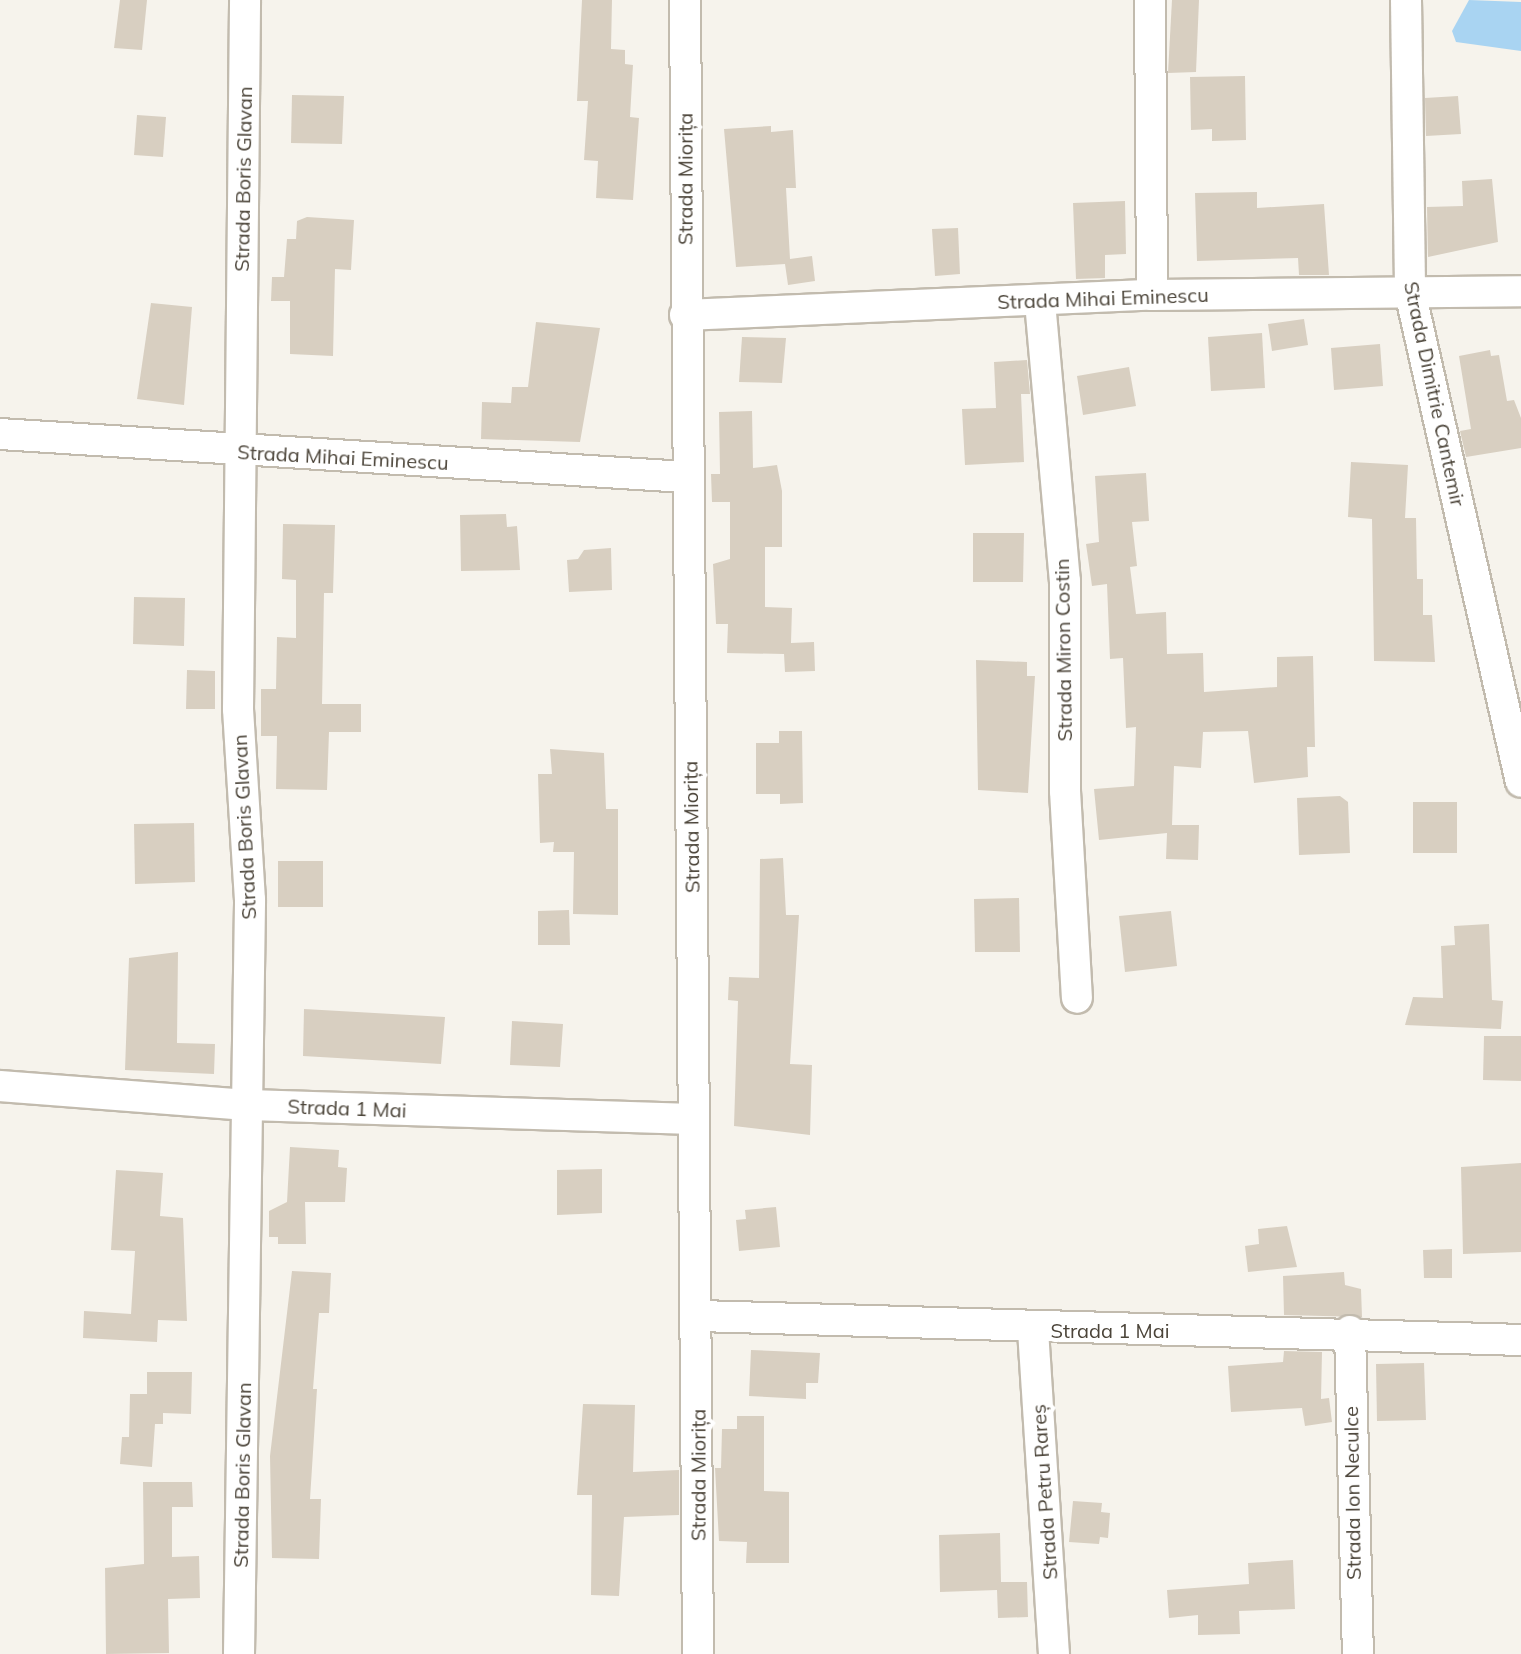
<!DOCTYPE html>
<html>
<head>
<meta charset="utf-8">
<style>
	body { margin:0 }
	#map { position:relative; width:1521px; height:1654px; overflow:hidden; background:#f6f3ec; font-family:Mulish,sans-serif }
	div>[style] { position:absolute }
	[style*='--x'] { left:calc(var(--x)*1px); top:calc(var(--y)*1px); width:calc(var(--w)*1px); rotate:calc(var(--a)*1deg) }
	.water>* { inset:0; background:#a9d4f2 }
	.building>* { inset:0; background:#d8cfc1 }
	.roads { filter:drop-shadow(2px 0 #c2bbae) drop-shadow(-2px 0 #c2bbae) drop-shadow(0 2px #c2bbae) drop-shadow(0 -2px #c2bbae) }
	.street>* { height:30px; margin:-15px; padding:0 15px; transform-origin:15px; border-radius:15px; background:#fff }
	span { translate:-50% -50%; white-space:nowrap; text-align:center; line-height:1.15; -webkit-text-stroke:8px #fff; paint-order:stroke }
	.street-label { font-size:20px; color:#4b4439 }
</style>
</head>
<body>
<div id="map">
	<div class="water">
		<div style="clip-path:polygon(1469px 0,1521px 2px,1521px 51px,1456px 42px,1452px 31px)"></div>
	</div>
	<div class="building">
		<div style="clip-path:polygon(120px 0,147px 0,142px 50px,114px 48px)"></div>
		<div style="clip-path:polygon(582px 0,612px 0,611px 49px,625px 50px,625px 64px,633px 65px,630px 117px,639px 118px,633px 200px,596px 198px,598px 161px,584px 160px,588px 101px,577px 101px)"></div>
		<div style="clip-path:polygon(1172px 0,1199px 0,1196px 72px,1168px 73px)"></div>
		<div style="clip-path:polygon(1245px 76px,1246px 140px,1212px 141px,1212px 129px,1191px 130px,1190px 77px)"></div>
		<div style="clip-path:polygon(292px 95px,344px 96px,342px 144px,291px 143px)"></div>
		<div style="clip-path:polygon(1458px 96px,1461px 134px,1426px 136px,1425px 98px)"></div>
		<div style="clip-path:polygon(137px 115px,166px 117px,163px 157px,134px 155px)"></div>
		<div style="clip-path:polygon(771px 126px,771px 132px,793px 130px,796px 188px,786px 188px,790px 259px,812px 256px,815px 281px,788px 285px,785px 264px,736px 267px,724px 129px)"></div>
		<div style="clip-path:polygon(1492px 179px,1498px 242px,1428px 257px,1427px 207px,1463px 206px,1462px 181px)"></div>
		<div style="clip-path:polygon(1257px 192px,1257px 208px,1324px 204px,1329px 275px,1299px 275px,1298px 258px,1197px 261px,1195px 193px)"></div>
		<div style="clip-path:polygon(1125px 201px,1126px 254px,1105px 255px,1105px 278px,1076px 279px,1073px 203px)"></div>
		<div style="clip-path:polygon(307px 217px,354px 220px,351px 270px,335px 269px,333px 356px,290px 354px,290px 301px,271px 301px,272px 277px,284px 277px,287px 239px,296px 239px,297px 221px)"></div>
		<div style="clip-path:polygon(958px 228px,960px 274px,935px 276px,932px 229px)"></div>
		<div style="clip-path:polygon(151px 303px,192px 307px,184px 405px,137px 399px)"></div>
		<div style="clip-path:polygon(1304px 319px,1308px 345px,1272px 351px,1268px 324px)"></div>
		<div style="clip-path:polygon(536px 322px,600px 328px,580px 442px,481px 439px,482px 402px,511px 403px,512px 387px,528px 387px)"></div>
		<div style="clip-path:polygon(1262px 333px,1265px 388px,1211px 391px,1208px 337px)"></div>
		<div style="clip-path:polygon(742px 337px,786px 338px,782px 383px,739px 382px)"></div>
		<div style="clip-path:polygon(1380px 344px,1383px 386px,1334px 390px,1331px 348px)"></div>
		<div style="clip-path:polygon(1490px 350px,1491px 356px,1499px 355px,1507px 401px,1514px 400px,1521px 418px,1521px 448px,1466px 457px,1460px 431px,1471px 429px,1459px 356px)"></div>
		<div style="clip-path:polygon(1027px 360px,1030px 394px,1021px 394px,1024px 462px,965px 465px,962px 409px,996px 408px,994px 362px)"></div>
		<div style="clip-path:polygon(1129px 367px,1136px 406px,1083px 415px,1077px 376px)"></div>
		<div style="clip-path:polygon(752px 411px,753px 468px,777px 465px,782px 491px,782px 547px,765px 547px,765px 607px,792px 608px,791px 643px,814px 642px,815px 671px,785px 672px,784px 654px,727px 653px,728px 624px,716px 624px,713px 564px,730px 559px,730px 502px,712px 502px,711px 474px,720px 474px,719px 412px)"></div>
		<div style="clip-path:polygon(1351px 462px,1408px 465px,1405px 518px,1416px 518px,1417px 579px,1423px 579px,1423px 615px,1432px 615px,1435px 662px,1374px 661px,1372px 519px,1348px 517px)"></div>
		<div style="clip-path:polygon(1146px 473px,1149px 521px,1132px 522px,1137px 566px,1130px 567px,1136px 614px,1166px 612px,1167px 654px,1203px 653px,1204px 692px,1277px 687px,1277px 657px,1313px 656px,1315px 747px,1307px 747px,1308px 777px,1254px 783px,1248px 731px,1203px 732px,1201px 768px,1174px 766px,1172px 825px,1199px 825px,1198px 860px,1166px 859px,1167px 833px,1099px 840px,1094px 789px,1134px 786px,1136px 727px,1126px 728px,1123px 658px,1110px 659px,1107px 584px,1092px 586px,1086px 544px,1099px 542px,1095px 476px)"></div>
		<div style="clip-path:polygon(506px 514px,507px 527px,517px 526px,520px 570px,461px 571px,460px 515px)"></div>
		<div style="clip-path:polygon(283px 524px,335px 525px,333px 593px,324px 593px,322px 704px,361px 704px,361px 732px,329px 732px,327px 790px,276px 789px,277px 736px,261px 736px,261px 689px,276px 689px,277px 637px,296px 638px,296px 580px,282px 579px)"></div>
		<div style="clip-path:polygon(973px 533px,1024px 533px,1023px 582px,973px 582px)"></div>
		<div style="clip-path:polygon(611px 548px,612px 590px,569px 592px,567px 560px,578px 559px,584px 550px)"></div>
		<div style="clip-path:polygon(134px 597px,185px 598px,184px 646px,133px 644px)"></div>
		<div style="clip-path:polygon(976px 660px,1027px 662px,1027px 676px,1035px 676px,1028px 793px,978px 790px)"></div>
		<div style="clip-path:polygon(187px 670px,215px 671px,215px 709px,186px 709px)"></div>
		<div style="clip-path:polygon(779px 731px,802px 731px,803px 803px,780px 804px,780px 794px,756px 794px,756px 743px,779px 743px)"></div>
		<div style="clip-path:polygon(550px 749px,604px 753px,606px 809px,618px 809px,618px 915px,573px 914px,574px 852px,553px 852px,554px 842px,540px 843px,538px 774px,552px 774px)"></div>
		<div style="clip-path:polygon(1340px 796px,1348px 802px,1350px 853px,1299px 855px,1297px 798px)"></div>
		<div style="clip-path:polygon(1413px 802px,1457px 802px,1457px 853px,1413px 853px)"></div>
		<div style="clip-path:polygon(194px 823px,195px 882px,135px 884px,134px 824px)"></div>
		<div style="clip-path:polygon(783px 858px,786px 915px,799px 915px,790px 1064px,812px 1065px,810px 1135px,734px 1126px,738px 1001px,728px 1000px,729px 977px,759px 978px,760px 859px)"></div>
		<div style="clip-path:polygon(278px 861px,323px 861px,323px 907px,278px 907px)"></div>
		<div style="clip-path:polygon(1019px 898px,1020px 952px,975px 952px,974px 899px)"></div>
		<div style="clip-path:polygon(569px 910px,570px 945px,538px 945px,538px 911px)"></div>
		<div style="clip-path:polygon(1171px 911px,1177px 966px,1125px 972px,1119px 916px)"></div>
		<div style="clip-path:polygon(1489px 924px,1492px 1000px,1503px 1001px,1501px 1029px,1405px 1025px,1413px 997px,1443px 998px,1441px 946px,1455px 945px,1454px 926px)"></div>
		<div style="clip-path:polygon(178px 952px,177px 1043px,215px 1044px,214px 1074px,125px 1070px,129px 958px)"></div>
		<div style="clip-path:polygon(304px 1009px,445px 1017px,441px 1064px,303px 1056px)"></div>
		<div style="clip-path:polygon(512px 1021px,563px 1024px,560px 1067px,510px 1065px)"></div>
		<div style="clip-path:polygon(1484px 1036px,1521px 1036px,1521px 1081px,1483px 1080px)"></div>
		<div style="clip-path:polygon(290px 1147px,339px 1150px,338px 1167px,347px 1168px,345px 1202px,305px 1202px,306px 1244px,278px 1244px,278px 1237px,269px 1237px,269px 1211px,287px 1202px)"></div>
		<div style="clip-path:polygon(1521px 1163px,1521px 1252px,1463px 1254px,1461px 1167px)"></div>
		<div style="clip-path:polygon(602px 1169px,602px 1213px,557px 1215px,557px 1170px)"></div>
		<div style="clip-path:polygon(116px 1170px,163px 1173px,160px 1216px,183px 1218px,187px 1321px,158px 1320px,157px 1342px,83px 1338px,84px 1311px,131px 1314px,135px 1251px,111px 1250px)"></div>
		<div style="clip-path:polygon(776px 1207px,780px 1247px,739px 1251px,736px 1220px,746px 1219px,745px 1210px)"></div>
		<div style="clip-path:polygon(1287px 1226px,1297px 1267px,1248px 1272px,1245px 1246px,1259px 1244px,1258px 1229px)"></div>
		<div style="clip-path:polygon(1452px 1249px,1452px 1278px,1424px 1278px,1423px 1250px)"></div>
		<div style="clip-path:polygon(292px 1271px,331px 1273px,329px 1313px,319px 1313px,313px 1389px,317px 1389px,310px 1499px,321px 1499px,319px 1559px,272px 1558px,270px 1456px)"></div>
		<div style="clip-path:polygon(1344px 1272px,1345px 1285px,1361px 1289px,1362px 1317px,1284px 1315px,1283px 1276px)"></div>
		<div style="clip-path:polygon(751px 1350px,820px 1353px,818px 1383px,806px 1383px,806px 1399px,749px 1396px)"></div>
		<div style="clip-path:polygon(1284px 1351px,1322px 1352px,1321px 1399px,1329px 1398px,1332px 1422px,1305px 1426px,1302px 1408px,1231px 1412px,1228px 1366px,1283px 1362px)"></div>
		<div style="clip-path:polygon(1424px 1363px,1426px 1420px,1377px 1421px,1376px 1364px)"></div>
		<div style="clip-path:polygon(147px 1372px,192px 1372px,191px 1414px,163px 1413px,163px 1424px,155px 1424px,152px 1467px,120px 1464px,122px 1437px,129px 1437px,130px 1394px,147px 1394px)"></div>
		<div style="clip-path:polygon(583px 1404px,635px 1405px,633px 1472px,679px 1470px,679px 1515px,624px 1517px,619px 1596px,591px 1595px,592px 1495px,577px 1495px)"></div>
		<div style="clip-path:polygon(737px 1416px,764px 1416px,764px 1491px,789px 1492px,789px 1563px,746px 1563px,747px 1542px,719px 1541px,715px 1468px,721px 1468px,722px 1429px,737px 1429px)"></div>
		<div style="clip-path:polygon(143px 1482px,192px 1482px,193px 1507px,172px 1507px,172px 1557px,199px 1556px,200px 1598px,168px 1599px,169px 1653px,106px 1654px,105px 1568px,144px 1564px)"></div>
		<div style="clip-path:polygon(1073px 1501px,1102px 1503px,1101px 1512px,1110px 1513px,1108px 1538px,1100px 1537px,1099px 1544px,1069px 1542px)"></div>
		<div style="clip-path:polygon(1000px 1533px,1001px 1582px,1027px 1582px,1028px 1617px,998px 1618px,997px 1590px,940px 1592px,939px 1535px)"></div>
		<div style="clip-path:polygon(1293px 1560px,1295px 1609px,1239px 1611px,1240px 1634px,1198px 1635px,1198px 1615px,1169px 1618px,1167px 1590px,1249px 1584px,1248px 1563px)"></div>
	</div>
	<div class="roads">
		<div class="street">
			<div style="--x:685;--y:0;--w:1654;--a:89.55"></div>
			<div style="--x:1150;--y:0;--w:295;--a:89.6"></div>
			<div style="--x:1406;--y:0;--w:292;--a:89.2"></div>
			<div style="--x:1410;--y:292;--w:502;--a:77.24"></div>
			<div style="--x:1040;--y:302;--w:280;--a:84.9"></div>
			<div style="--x:1065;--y:581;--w:210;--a:90"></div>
			<div style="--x:1065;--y:791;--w:207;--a:86.7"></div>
			<div style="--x:685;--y:315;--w:467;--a:-2.5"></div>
			<div style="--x:1152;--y:295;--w:369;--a:-0.6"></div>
			<div style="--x:0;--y:434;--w:687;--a:3.59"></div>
			<div style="--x:0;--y:1086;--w:249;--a:4.4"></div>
			<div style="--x:248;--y:1105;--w:446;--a:1.8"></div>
			<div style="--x:699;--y:1316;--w:822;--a:1.67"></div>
			<div style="--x:1033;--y:1330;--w:325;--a:86.3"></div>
			<div style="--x:1350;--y:1331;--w:323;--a:88.6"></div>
			<div style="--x:239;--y:1654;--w:754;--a:-89.16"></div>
			<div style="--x:250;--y:900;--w:191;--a:-93.6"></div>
			<div style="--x:238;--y:709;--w:709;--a:-89.43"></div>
		</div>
	</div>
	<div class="street-label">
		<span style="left:243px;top:179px;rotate:-89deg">Strada Boris Glavan</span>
		<span style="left:685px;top:179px;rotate:-90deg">Strada Miorița</span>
		<span style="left:1103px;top:298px;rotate:-2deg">Strada Mihai Eminescu</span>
		<span style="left:1435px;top:394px;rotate:78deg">Strada Dimitrie Cantemir</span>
		<span style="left:343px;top:457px;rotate:3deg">Strada Mihai Eminescu</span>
		<span style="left:1063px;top:650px;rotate:-91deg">Strada Miron Costin</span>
		<span style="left:244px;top:827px;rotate:-93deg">Strada Boris Glavan</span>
		<span style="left:691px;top:827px;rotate:-91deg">Strada Miorița</span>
		<span style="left:347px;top:1108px;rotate:2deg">Strada 1 Mai</span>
		<span style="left:1110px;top:1330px">Strada 1 Mai</span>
		<span style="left:242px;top:1475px;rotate:-89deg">Strada Boris Glavan</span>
		<span style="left:698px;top:1475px;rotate:-90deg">Strada Miorița</span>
		<span style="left:1044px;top:1492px;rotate:-94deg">Strada Petru Rareș</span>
		<span style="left:1352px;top:1493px;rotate:-91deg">Strada Ion Neculce</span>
	</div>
</div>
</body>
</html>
